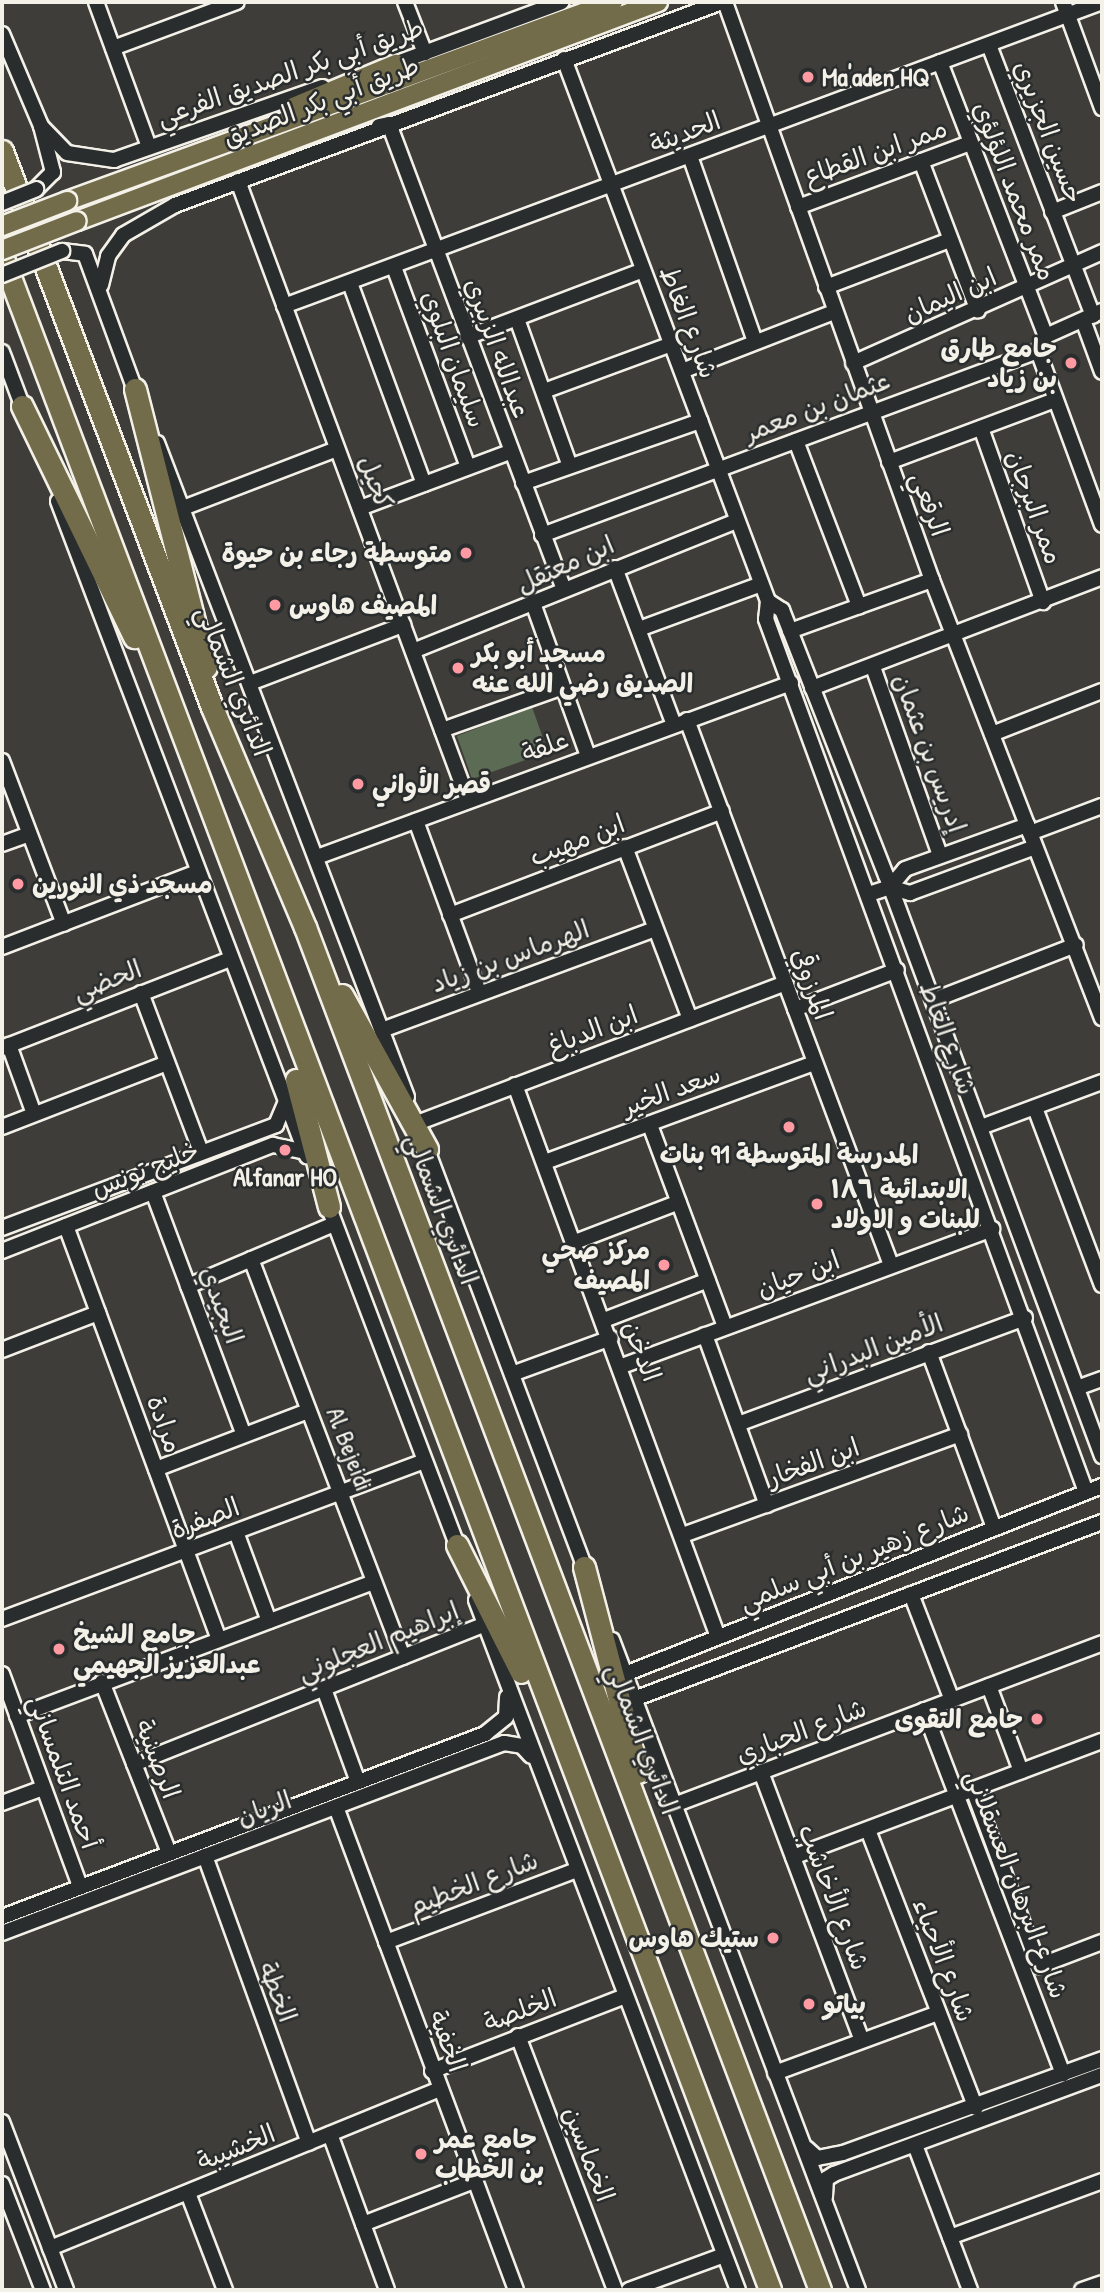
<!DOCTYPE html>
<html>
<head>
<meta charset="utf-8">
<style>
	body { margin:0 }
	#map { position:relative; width:1104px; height:2292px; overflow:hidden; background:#3e3d39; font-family:"Patrick Hand","Playpen Sans Arabic",sans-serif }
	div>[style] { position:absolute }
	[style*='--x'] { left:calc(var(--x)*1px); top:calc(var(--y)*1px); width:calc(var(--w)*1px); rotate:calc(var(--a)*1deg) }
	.green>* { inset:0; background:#5b6b54 }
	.roads { filter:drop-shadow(2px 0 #f4f1e8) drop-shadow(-2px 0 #f4f1e8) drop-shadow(0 2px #f4f1e8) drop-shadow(0 -2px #f4f1e8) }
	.minor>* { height:14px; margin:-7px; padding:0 7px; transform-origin:7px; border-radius:7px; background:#2a2d2e }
	.major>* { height:18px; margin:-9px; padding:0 9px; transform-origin:9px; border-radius:9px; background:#726c4b }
	.highway>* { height:21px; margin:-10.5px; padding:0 10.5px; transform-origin:10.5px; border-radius:10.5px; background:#726c4b }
	.bridges { filter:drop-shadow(2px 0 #f4f1e8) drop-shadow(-2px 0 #f4f1e8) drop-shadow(0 2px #f4f1e8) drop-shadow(0 -2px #f4f1e8) }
	.minor-bridge>* { height:14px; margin:-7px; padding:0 7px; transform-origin:7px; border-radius:7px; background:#2a2d2e }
	.major-bridge>* { height:18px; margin:-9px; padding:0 9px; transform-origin:9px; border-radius:9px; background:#726c4b }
	.dots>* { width:19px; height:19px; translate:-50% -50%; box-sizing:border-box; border:4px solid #2a2d2e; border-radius:50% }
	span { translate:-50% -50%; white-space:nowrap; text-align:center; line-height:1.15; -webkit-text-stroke:5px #2a2d2e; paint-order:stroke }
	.street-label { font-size:26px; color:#f4f1e8 }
	.poi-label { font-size:26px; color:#f4f1e8; font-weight:700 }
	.left { translate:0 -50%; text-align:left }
	.right { translate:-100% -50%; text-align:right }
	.frame { position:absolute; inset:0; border:4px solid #f4f1e8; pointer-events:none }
</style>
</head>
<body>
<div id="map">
	<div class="green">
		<div style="clip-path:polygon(532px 707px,548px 752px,472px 779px,457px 736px)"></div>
	</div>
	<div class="roads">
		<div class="minor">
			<div style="--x:96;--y:2;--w:154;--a:69.9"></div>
			<div style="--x:405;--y:2;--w:55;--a:68.6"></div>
			<div style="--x:725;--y:2;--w:614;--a:70.3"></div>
			<div style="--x:932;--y:580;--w:470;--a:68.8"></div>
			<div style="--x:1063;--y:2;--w:113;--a:69.8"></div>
			<div style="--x:2;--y:34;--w:100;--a:67"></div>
			<div style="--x:41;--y:126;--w:48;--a:75.4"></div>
			<div style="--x:53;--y:172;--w:24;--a:135"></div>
			<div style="--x:989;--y:45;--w:290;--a:69"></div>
			<div style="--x:113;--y:48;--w:132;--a:-20.4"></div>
			<div style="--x:564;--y:59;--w:579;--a:69.37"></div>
			<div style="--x:768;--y:601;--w:18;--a:96"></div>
			<div style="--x:766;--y:619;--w:930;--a:69.87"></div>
			<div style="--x:940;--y:62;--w:294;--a:68.9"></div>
			<div style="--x:389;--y:66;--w:184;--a:-20.3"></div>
			<div style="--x:41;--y:126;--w:37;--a:46"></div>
			<div style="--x:67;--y:153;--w:48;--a:8.5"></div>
			<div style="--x:114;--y:160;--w:221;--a:-19.3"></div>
			<div style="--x:379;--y:126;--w:10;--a:-11"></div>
			<div style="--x:389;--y:124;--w:496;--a:69.4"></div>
			<div style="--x:690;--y:156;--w:197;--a:70.7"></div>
			<div style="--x:921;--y:161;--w:160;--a:69.2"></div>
			<div style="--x:238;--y:181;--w:660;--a:69.62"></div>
			<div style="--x:798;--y:207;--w:184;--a:-20.4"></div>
			<div style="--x:1052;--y:212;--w:54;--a:-21.8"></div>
			<div style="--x:62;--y:251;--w:23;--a:7"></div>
			<div style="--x:85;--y:254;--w:150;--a:69.8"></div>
			<div style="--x:394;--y:267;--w:213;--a:69.7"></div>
			<div style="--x:350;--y:283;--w:214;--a:69.8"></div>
			<div style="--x:101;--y:285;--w:30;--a:-76"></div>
			<div style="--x:108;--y:256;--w:26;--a:-54"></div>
			<div style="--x:123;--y:235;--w:60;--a:-30"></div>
			<div style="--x:175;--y:205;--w:583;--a:-20.36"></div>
			<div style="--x:826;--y:287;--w:133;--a:-20.8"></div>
			<div style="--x:284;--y:306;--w:873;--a:-20.39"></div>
			<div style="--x:517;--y:319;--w:156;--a:70.2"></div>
			<div style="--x:1083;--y:320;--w:55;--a:69.9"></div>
			<div style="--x:467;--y:337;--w:188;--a:-20.8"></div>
			<div style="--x:1038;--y:351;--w:185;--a:69.8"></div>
			<div style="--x:2;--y:352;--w:65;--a:69.3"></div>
			<div style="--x:853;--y:363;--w:273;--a:-24"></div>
			<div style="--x:682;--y:371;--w:163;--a:-21.2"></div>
			<div style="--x:544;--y:391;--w:136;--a:-20.2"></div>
			<div style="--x:981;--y:428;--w:185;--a:70.4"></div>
			<div style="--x:796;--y:441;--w:177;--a:69.1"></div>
			<div style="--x:157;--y:443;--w:700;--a:69.08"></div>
			<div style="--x:889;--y:462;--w:177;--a:-20.5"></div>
			<div style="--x:523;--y:483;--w:188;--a:-19.3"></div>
			<div style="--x:58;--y:501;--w:701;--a:69.19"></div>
			<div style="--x:183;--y:508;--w:165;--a:-21"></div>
			<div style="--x:360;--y:508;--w:160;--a:-20.5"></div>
			<div style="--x:542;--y:535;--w:529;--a:-20.35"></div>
			<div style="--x:1038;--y:351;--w:17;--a:-62"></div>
			<div style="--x:1046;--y:336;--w:61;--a:-24.1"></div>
			<div style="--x:615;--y:568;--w:168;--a:69.4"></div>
			<div style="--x:768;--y:601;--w:17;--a:33"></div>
			<div style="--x:782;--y:610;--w:285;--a:68.6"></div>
			<div style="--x:886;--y:875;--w:620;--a:69.61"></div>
			<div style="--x:534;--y:606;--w:159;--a:70.2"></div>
			<div style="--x:639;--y:629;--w:130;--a:-20.2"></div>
			<div style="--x:790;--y:631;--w:151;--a:-19.8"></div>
			<div style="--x:413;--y:651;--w:348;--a:-21.9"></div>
			<div style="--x:873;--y:667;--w:200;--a:70.4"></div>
			<div style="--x:250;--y:683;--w:164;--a:-20.8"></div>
			<div style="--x:812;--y:688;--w:311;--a:-20.9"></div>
			<div style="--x:687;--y:720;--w:582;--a:69.48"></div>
			<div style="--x:442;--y:730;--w:128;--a:-19.6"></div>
			<div style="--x:992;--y:734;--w:118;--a:-21.4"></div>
			<div style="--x:2;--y:761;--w:174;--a:69.2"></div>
			<div style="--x:416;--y:821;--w:182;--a:69.8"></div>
			<div style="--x:1030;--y:833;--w:77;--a:-20.6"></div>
			<div style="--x:2;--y:844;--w:29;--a:-20"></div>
			<div style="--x:625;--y:847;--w:184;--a:69.3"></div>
			<div style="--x:317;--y:857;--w:505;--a:-20.16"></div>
			<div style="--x:890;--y:887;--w:21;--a:17"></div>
			<div style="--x:910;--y:893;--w:133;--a:-20.2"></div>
			<div style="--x:869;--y:894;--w:22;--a:-18"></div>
			<div style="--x:890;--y:887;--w:23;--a:-50"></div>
			<div style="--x:905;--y:869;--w:130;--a:-19.8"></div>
			<div style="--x:450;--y:915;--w:291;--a:-20.9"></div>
			<div style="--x:2;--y:947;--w:209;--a:-21"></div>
			<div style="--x:141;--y:993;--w:170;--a:69.3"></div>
			<div style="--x:934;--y:1000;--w:152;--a:-21.2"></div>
			<div style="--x:795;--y:1009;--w:109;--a:-20.9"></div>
			<div style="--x:382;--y:1030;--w:291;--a:-20.3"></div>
			<div style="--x:9;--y:1045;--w:73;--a:70.1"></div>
			<div style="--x:2;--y:1048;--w:245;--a:-21.3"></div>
			<div style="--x:515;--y:1085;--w:588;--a:69.81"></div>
			<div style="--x:1035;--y:1108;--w:189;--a:69.3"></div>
			<div style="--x:417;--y:1123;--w:394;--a:-20.8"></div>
			<div style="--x:650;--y:1125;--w:215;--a:69.6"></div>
			<div style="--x:2;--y:1127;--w:177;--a:-21.2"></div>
			<div style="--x:981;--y:1127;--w:129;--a:-20.4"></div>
			<div style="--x:424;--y:1142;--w:463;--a:69.3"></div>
			<div style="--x:545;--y:1162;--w:287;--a:-20.2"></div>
			<div style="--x:153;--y:1192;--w:259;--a:69.5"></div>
			<div style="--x:326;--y:1200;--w:375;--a:69.2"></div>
			<div style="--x:66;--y:1226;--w:440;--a:69.7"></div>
			<div style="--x:2;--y:1228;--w:293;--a:-20.6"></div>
			<div style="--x:276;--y:1125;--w:26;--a:-67"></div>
			<div style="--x:575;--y:1242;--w:111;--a:-21"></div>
			<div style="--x:2;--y:1251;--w:291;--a:-21.4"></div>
			<div style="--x:273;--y:1145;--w:33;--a:12"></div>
			<div style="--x:251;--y:1259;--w:426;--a:69.1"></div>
			<div style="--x:188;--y:1286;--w:159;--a:-23"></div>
			<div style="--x:604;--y:1320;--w:111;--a:-21"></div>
			<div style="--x:705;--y:1335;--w:181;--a:70"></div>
			<div style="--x:2;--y:1350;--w:103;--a:-21.1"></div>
			<div style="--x:929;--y:1352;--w:188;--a:69.7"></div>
			<div style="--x:622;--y:1366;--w:395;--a:-20.3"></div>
			<div style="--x:512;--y:1374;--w:105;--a:-20"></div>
			<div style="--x:1077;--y:1388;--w:27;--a:-20"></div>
			<div style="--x:738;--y:1424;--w:306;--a:-20.3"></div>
			<div style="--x:156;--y:1469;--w:163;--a:-20.9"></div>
			<div style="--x:236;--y:1532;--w:95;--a:69.7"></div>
			<div style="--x:683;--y:1535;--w:295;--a:-20"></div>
			<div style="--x:911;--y:1594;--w:114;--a:68.9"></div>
			<div style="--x:476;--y:1600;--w:738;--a:69.21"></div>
			<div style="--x:2;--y:1619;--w:451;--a:-20.5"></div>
			<div style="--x:612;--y:1640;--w:695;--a:69.27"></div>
			<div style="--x:2;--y:1674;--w:226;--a:69.8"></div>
			<div style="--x:625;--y:1674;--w:513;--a:-21.51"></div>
			<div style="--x:102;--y:1682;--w:184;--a:68.6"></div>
			<div style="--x:989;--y:1686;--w:91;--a:69.4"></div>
			<div style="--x:324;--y:1689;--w:99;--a:69.9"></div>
			<div style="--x:634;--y:1699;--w:500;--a:-20.72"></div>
			<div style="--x:924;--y:1710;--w:390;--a:69.1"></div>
			<div style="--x:17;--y:1716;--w:381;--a:-20.6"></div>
			<div style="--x:134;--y:1764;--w:377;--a:-21.7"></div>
			<div style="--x:761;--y:1772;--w:286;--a:69.4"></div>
			<div style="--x:973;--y:1789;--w:189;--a:69.6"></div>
			<div style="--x:1039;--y:1966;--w:67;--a:-20.9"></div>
			<div style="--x:2;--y:1803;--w:44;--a:-20.1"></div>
			<div style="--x:674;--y:1805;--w:458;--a:-20.7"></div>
			<div style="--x:336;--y:1807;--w:515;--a:69.56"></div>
			<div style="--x:868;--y:1830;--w:298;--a:68.8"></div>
			<div style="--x:205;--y:1856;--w:305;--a:70.1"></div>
			<div style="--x:793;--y:1857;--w:330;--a:-20.6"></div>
			<div style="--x:2;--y:1917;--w:517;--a:-20.75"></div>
			<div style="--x:485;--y:1734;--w:27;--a:-39"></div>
			<div style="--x:506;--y:1717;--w:20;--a:-87"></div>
			<div style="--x:2;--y:1933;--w:537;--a:-20.73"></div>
			<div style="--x:504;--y:1743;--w:18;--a:9"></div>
			<div style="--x:522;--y:1746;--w:13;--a:48"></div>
			<div style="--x:386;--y:1942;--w:204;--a:-20.7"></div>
			<div style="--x:518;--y:2036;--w:272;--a:69.1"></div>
			<div style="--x:432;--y:2071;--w:207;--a:-21.2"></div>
			<div style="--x:775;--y:2073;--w:174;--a:-20.2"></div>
			<div style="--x:2;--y:2122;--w:180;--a:69.1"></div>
			<div style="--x:330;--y:2134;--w:166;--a:69.9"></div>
			<div style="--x:915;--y:2145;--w:155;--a:69.2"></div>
			<div style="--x:806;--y:2148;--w:15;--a:42"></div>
			<div style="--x:817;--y:2158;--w:26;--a:-11"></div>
			<div style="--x:843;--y:2153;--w:276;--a:-19.9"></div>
			<div style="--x:2;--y:2184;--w:114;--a:68.9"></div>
			<div style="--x:188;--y:2193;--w:104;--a:69.1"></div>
			<div style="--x:825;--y:2197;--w:18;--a:-87"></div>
			<div style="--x:826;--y:2179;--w:9;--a:-32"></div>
			<div style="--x:834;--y:2174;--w:286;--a:-20.3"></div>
			<div style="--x:363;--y:2224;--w:119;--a:-21.2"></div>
			<div style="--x:950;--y:2237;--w:162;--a:-20.2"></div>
			<div style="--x:50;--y:2248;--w:420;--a:-22.2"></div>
			<div style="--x:629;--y:2290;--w:101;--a:-20.2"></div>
			<div style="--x:1082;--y:2290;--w:21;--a:-19"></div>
		</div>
		<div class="major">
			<div style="--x:293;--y:107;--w:112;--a:-22.7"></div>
			<div style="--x:67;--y:201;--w:581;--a:-20.03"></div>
			<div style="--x:77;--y:221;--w:621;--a:-20.65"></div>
		</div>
		<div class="highway">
			<div style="--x:2;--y:151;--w:594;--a:69.31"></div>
			<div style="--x:212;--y:707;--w:239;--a:67.1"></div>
			<div style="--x:305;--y:927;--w:1457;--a:69.3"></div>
			<div style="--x:2;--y:256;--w:2174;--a:69.31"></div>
			<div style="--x:135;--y:389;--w:287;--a:75.7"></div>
			<div style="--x:22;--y:406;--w:257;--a:64.1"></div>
			<div style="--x:342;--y:995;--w:176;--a:61.1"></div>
			<div style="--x:296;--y:1080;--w:131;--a:75.4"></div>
			<div style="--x:457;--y:1545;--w:142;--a:63.3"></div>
			<div style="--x:584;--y:1567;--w:212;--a:75.2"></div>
		</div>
	</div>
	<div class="bridges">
		<div class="minor-bridge">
			<div style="--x:2;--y:203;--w:37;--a:-22"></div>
			<div style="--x:2;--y:275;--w:65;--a:-21.8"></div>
		</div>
		<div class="major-bridge">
			<div style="--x:2;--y:226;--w:70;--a:-21"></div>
			<div style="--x:2;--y:250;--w:80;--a:-21.1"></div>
		</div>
	</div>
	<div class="dots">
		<div style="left:808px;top:77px;background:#ff9aa2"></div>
		<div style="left:1071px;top:363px;background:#ff9aa2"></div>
		<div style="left:466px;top:553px;background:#ff9aa2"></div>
		<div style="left:275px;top:605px;background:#ff9aa2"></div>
		<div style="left:458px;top:668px;background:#ff9aa2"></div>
		<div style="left:358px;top:784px;background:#ff9aa2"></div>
		<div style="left:18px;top:884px;background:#ff9aa2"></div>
		<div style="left:789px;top:1127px;background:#ff9aa2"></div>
		<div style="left:285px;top:1150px;background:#ff9aa2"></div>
		<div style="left:817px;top:1204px;background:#ff9aa2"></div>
		<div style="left:664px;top:1265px;background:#ff9aa2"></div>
		<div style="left:59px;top:1649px;background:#ff9aa2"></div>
		<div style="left:1037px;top:1719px;background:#ff9aa2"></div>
		<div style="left:773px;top:1938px;background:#ff9aa2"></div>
		<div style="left:809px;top:2004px;background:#ff9aa2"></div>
		<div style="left:421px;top:2154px;background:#ff9aa2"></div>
	</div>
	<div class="street-label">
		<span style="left:290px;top:72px;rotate:-19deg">طريق أبي بكر الصديق الفرعي</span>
		<span style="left:321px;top:101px;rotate:-21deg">طريق أبي بكر الصديق</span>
		<span style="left:685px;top:132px;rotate:-21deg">الحديثة</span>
		<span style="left:1049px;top:132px;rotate:69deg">حسين الجزيري</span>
		<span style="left:875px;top:152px;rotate:-20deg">ممر ابن القطاع</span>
		<span style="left:1015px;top:191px;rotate:69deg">ممر محمد اللؤلؤي</span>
		<span style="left:950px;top:295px;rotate:-24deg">ابن اليمان</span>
		<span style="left:689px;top:322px;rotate:69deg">شارع الغاط</span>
		<span style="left:498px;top:348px;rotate:70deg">عبدالله الزبيري</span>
		<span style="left:454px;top:359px;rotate:70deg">سليمان البلوي</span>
		<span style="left:817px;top:406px;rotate:-21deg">عثمان بن معمر</span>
		<span style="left:376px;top:482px;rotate:69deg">كحيل</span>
		<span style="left:930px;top:504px;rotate:70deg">الرقعي</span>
		<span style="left:1035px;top:507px;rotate:70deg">ممر البرجان</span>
		<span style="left:565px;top:564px;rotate:-24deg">ابن معتقل</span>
		<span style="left:234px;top:681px;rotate:68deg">الدائري الشمالي</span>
		<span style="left:545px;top:746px;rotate:-20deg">علقة</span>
		<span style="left:930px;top:753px;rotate:70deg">إدريس بن عثمان</span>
		<span style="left:577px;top:840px;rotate:-21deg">ابن مهيب</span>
		<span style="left:510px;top:956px;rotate:-20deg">الهرماس بن زياد</span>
		<span style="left:107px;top:980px;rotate:-21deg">الحضي</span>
		<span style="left:812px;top:984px;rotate:70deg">المرزوقي</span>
		<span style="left:592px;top:1030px;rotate:-21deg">ابن الدباغ</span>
		<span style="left:948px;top:1038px;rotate:70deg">شارع الغاط</span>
		<span style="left:671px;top:1090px;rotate:-20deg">سعد الخير</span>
		<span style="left:145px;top:1169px;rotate:-21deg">خليج تونس</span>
		<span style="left:442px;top:1209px;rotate:69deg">الدائري الشمالي</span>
		<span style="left:798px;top:1274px;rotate:-21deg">ابن حيان</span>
		<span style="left:222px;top:1305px;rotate:70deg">البجيدي</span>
		<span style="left:873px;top:1348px;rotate:-21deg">الأمين البدراني</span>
		<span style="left:642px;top:1351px;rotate:69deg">الدخن</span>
		<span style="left:165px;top:1424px;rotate:70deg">مرادة</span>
		<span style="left:350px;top:1449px;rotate:69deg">Al Bejeidi</span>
		<span style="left:813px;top:1462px;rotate:-20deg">ابن الفخار</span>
		<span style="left:205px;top:1518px;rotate:-21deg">الصفرة</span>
		<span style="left:854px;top:1557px;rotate:-22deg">شارع زهير بن أبي سلمي</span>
		<span style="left:378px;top:1641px;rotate:-22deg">إبراهيم العجلوني</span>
		<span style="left:801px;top:1731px;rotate:-21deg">شارع الحباري</span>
		<span style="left:643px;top:1739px;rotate:69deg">الدائري الشمالي</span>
		<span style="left:158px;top:1759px;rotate:69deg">الرصينية</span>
		<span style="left:64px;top:1772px;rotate:70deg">أحمد التلمساني</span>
		<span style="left:264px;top:1808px;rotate:-20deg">الريان</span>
		<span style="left:473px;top:1883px;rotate:-21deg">شارع الخطيم</span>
		<span style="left:1017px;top:1884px;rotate:69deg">شارع البرهان العسقلاني</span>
		<span style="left:834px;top:1897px;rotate:69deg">شارع الأخاشب</span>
		<span style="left:944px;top:1960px;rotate:69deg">شارع الأحياء</span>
		<span style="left:278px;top:1992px;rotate:69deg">الخطة</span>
		<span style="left:520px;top:2010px;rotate:-21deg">الخلصة</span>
		<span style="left:448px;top:2041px;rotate:70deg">الخفية</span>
		<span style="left:236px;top:2147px;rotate:-22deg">الخشيبة</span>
		<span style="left:589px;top:2154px;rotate:69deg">الخماسين</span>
	</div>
	<div class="poi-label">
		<span class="left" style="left:822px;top:77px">Ma'aden HQ</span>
		<span class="right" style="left:1057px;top:363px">جامع طارق<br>بن زياد</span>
		<span class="right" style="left:452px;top:553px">متوسطة رجاء بن حيوة</span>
		<span class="left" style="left:289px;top:605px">المصيف هاوس</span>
		<span class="left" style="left:472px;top:668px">مسجد أبو بكر<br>الصديق رضي الله عنه</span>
		<span class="left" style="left:372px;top:784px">قصر الأواني</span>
		<span class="left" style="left:32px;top:884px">مسجد ذي النورين</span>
		<span style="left:789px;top:1154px">المدرسة المتوسطة 91 بنات</span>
		<span style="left:285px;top:1177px">Alfanar HO</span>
		<span class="left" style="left:831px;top:1204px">الابتدائية ١٨٦<br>للبنات و الاولاد</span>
		<span class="right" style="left:650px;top:1265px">مركز صحي<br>المصيف</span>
		<span class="left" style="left:73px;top:1649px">جامع الشيخ<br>عبدالعزيز الجهيمي</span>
		<span class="right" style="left:1023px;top:1719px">جامع التقوى</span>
		<span class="right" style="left:759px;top:1938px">ستيك هاوس</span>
		<span class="left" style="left:823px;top:2004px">بياتو</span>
		<span class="left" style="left:435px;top:2154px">جامع عمر<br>بن الخطاب</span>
	</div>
	<div class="frame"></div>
</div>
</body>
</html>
